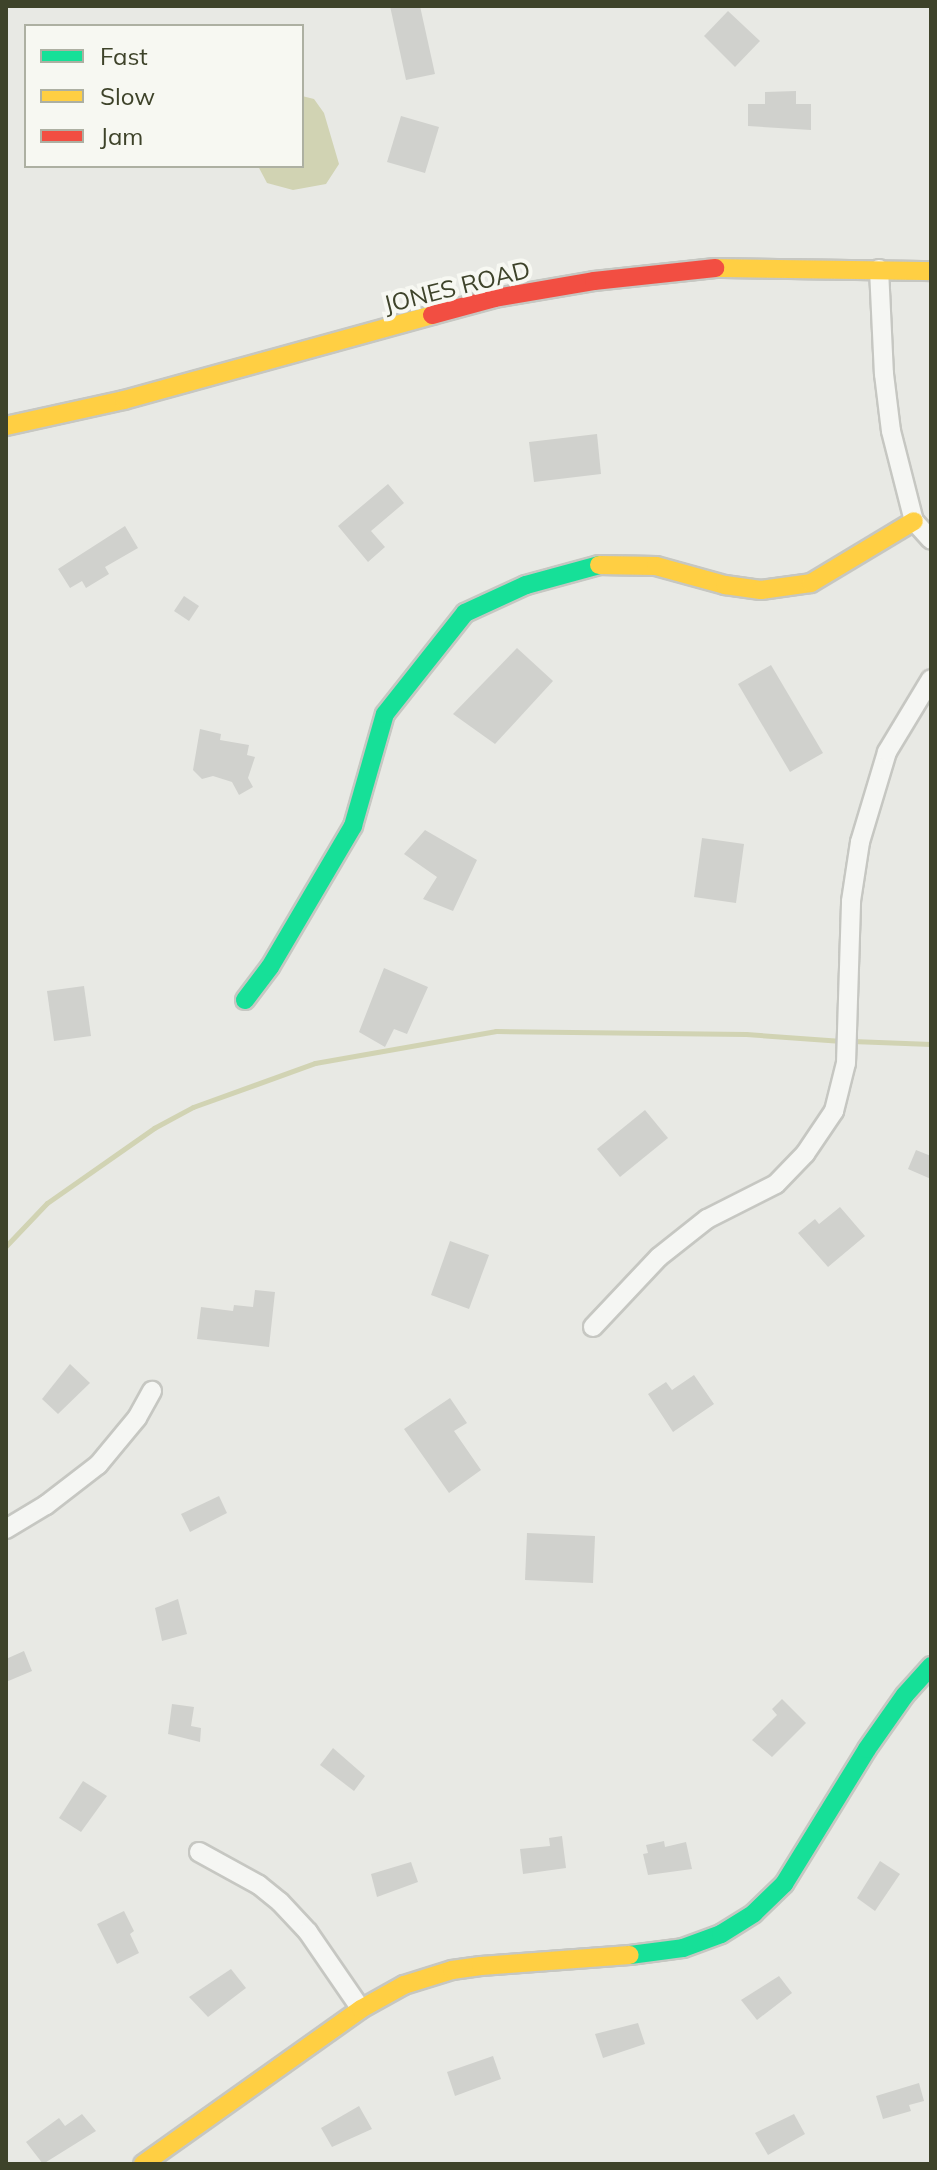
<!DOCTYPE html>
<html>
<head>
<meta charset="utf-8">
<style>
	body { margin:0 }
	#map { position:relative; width:937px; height:2170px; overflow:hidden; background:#e8e9e4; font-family:Mulish,sans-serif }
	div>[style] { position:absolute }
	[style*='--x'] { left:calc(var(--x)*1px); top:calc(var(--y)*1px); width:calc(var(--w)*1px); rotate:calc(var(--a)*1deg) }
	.water>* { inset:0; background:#d1d3b3 }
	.stream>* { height:5px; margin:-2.5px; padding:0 2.5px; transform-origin:2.5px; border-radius:2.5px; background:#d1d3b3 }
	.building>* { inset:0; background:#d0d1cd }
	.roads { filter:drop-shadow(2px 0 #c6c7c2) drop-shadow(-2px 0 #c6c7c2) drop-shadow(0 2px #c6c7c2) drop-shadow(0 -2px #c6c7c2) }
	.street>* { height:18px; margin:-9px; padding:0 9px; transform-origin:9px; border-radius:9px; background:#f5f6f3 }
	.fast>* { height:18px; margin:-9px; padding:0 9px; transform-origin:9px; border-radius:9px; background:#16e098 }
	.slow>* { height:18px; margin:-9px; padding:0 9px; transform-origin:9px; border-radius:9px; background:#ffcf43 }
	.jam>* { height:18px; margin:-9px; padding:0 9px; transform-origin:9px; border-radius:9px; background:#f24e42 }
	span { translate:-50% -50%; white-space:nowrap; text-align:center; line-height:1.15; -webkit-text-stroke:8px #f7f8f2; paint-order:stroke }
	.street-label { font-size:24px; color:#3e432a }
	.frame { position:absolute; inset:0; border:8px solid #3e432a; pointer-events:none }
	.legend { position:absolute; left:24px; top:24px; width:280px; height:144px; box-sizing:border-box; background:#f7f8f2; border:2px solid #adb0a2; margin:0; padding:10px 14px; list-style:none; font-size:24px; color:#3e432a }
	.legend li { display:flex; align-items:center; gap:16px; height:40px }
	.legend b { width:40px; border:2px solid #adb0a2 }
</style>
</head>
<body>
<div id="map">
	<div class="water">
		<div style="clip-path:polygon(302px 96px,314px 99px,324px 113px,339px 164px,326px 184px,293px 190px,267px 183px,258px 166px,302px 166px)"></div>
	</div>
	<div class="stream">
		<div style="--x:852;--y:1041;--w:79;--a:2.2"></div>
		<div style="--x:6;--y:1246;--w:59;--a:-46.4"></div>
		<div style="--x:47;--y:1203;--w:131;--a:-35"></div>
		<div style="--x:154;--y:1128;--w:44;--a:-28.3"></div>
		<div style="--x:193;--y:1107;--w:130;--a:-19.8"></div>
		<div style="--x:315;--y:1063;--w:184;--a:-10"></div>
		<div style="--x:496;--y:1031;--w:250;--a:0.7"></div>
		<div style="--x:746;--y:1034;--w:96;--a:4.2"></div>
	</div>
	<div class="building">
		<div style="clip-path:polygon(390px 6px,420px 6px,435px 74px,406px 80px)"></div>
		<div style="clip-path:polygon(728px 11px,760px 41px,735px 67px,704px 36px)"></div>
		<div style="clip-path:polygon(796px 91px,796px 104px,811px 104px,811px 130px,748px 126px,748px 104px,765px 104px,765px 92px)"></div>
		<div style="clip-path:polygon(401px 116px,439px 127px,425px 173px,387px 162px)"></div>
		<div style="clip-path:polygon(597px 434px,601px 474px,534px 482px,529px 442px)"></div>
		<div style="clip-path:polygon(388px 484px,404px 503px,371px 531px,385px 547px,368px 562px,338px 526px)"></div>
		<div style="clip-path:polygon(125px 526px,138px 548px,105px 567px,109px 574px,86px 588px,82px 581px,70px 588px,58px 569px)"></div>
		<div style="clip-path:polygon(184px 596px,199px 606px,189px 621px,174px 611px)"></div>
		<div style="clip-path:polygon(517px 648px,553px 681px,495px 744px,453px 714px)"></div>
		<div style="clip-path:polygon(771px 665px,823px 753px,790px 772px,738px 684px)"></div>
		<div style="clip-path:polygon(200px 729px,221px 734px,220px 740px,249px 745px,247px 755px,255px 757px,248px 778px,253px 787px,239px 795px,232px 782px,213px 776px,202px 779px,193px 770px)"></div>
		<div style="clip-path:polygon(425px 830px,477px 860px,453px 911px,423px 899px,437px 877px,404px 854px)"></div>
		<div style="clip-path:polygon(702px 838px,744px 844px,736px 903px,694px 897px)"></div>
		<div style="clip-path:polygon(384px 968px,428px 987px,407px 1034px,394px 1029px,385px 1047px,359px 1032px)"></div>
		<div style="clip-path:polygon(84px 986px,91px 1036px,54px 1041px,47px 991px)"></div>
		<div style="clip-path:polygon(645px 1110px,668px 1138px,620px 1177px,597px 1149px)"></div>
		<div style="clip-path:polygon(916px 1150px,931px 1156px,931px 1179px,908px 1169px)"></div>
		<div style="clip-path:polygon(840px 1207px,865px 1236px,828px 1267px,798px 1233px,815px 1219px,819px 1224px)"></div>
		<div style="clip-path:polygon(450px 1241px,489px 1255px,469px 1309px,431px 1295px)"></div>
		<div style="clip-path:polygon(255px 1290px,275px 1292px,269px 1347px,197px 1339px,201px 1307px,233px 1311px,234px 1305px,253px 1307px)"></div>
		<div style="clip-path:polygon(70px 1364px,90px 1383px,58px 1414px,42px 1399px)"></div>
		<div style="clip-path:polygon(694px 1375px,714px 1404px,673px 1432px,648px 1394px,666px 1382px,672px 1390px)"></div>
		<div style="clip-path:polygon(450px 1398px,467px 1423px,454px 1431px,481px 1470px,449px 1493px,404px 1429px)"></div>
		<div style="clip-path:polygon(219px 1496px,227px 1513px,190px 1532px,181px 1514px)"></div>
		<div style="clip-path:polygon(527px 1533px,595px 1536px,593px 1583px,525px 1580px)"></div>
		<div style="clip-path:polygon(178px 1599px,187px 1634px,162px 1641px,155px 1608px)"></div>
		<div style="clip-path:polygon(24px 1651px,32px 1671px,6px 1682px,6px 1659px)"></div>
		<div style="clip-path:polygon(782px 1699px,806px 1723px,772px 1757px,752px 1740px,777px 1715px,772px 1709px)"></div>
		<div style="clip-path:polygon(172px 1704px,194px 1707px,191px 1726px,201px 1728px,200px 1742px,168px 1734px)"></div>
		<div style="clip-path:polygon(333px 1748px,365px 1776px,354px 1791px,320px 1765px)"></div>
		<div style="clip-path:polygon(83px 1781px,107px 1796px,81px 1832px,59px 1818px)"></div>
		<div style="clip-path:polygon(562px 1836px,566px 1868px,523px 1874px,520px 1849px,550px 1846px,549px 1838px)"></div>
		<div style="clip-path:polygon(664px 1841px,665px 1847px,686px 1842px,692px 1869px,648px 1875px,643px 1854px,648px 1853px,646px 1845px)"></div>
		<div style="clip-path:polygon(880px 1861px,900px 1874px,875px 1911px,857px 1898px)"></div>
		<div style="clip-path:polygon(411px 1862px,418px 1882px,377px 1897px,371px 1874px)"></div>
		<div style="clip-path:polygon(124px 1911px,134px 1931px,130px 1934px,139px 1953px,117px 1964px,97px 1924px)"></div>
		<div style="clip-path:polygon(231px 1969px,246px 1988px,208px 2017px,189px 1997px)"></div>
		<div style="clip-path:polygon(779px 1976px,792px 1993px,757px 2020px,741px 2000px)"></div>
		<div style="clip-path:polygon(638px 2023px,645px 2044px,603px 2058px,595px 2034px)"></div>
		<div style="clip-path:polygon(493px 2056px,501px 2079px,455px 2096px,447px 2072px)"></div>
		<div style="clip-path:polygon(919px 2083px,924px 2101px,909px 2105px,911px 2111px,883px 2119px,876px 2096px)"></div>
		<div style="clip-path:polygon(359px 2106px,372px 2129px,332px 2147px,321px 2128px)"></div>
		<div style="clip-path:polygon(82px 2114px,96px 2131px,43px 2164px,26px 2142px,59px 2118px,65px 2126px)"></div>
		<div style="clip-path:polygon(794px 2114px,805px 2134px,768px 2155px,755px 2133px)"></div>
	</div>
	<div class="roads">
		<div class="street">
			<div style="--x:879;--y:269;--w:105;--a:87.3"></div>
			<div style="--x:884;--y:374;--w:57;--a:83"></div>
			<div style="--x:891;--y:431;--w:93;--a:75.7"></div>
			<div style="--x:914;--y:521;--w:25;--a:48"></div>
			<div style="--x:593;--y:1327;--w:96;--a:-46.7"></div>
			<div style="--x:659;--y:1257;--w:61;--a:-38.4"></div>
			<div style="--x:707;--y:1219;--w:77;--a:-26.9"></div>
			<div style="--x:776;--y:1184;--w:42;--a:-46"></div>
			<div style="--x:805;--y:1154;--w:52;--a:-56"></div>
			<div style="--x:834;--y:1111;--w:49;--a:-76"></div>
			<div style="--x:846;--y:1063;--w:162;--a:-88.2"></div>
			<div style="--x:851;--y:901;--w:60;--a:-81.3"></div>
			<div style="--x:860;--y:842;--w:94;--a:-73.3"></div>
			<div style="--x:887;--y:752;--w:85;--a:-58.9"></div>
			<div style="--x:6;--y:1529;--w:47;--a:-31"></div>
			<div style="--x:46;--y:1505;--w:66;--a:-37.6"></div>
			<div style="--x:98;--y:1465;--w:61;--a:-50.3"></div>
			<div style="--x:137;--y:1418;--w:31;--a:-61"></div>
			<div style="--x:199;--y:1852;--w:68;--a:28.8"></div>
			<div style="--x:259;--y:1885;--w:27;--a:39"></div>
			<div style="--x:280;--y:1902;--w:41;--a:47"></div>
			<div style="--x:308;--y:1932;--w:93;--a:55.5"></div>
		</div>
		<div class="fast">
			<div style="--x:245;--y:1000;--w:41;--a:-52.9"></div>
			<div style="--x:270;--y:967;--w:164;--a:-59.5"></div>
			<div style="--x:353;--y:826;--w:116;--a:-74.1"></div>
			<div style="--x:385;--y:714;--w:129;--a:-51.6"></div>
			<div style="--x:465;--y:613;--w:67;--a:-24.7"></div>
			<div style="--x:526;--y:585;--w:76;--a:-15.3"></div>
			<div style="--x:630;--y:1955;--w:53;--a:-7.5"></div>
			<div style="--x:683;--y:1948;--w:40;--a:-20.2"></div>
			<div style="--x:721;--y:1934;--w:39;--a:-32"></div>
			<div style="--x:754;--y:1913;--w:42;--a:-44"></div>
			<div style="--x:784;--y:1884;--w:158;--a:-58.4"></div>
			<div style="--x:867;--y:1749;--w:66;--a:-54.9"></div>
			<div style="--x:905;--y:1695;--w:39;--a:-48"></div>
		</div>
		<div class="slow">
			<div style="--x:715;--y:268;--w:216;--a:0.8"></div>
			<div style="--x:6;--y:426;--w:121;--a:-12.4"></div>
			<div style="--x:124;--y:400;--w:320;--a:-15.4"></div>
			<div style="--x:599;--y:565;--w:57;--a:1"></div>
			<div style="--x:656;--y:566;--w:72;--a:15.4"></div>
			<div style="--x:725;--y:585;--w:36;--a:8"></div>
			<div style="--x:761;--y:590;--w:50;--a:-8"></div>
			<div style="--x:811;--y:583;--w:120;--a:-31"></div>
			<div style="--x:143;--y:2164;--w:267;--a:-35.4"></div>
			<div style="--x:361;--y:2009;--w:49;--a:-29.2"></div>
			<div style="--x:404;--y:1985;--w:50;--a:-17.4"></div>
			<div style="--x:452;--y:1970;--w:29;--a:-8"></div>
			<div style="--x:481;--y:1966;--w:149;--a:-4.2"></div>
		</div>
		<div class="jam">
			<div style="--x:432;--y:315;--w:65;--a:-15.1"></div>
			<div style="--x:495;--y:298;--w:100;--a:-9.7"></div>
			<div style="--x:594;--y:281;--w:122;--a:-6.1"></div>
		</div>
	</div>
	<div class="street-label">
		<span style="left:457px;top:287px;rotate:-14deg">JONES ROAD</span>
	</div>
	<div class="frame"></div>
	<ul class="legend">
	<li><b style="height:10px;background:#16e098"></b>Fast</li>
	<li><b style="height:10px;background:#ffcf43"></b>Slow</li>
	<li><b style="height:10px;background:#f24e42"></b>Jam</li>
	</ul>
</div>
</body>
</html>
